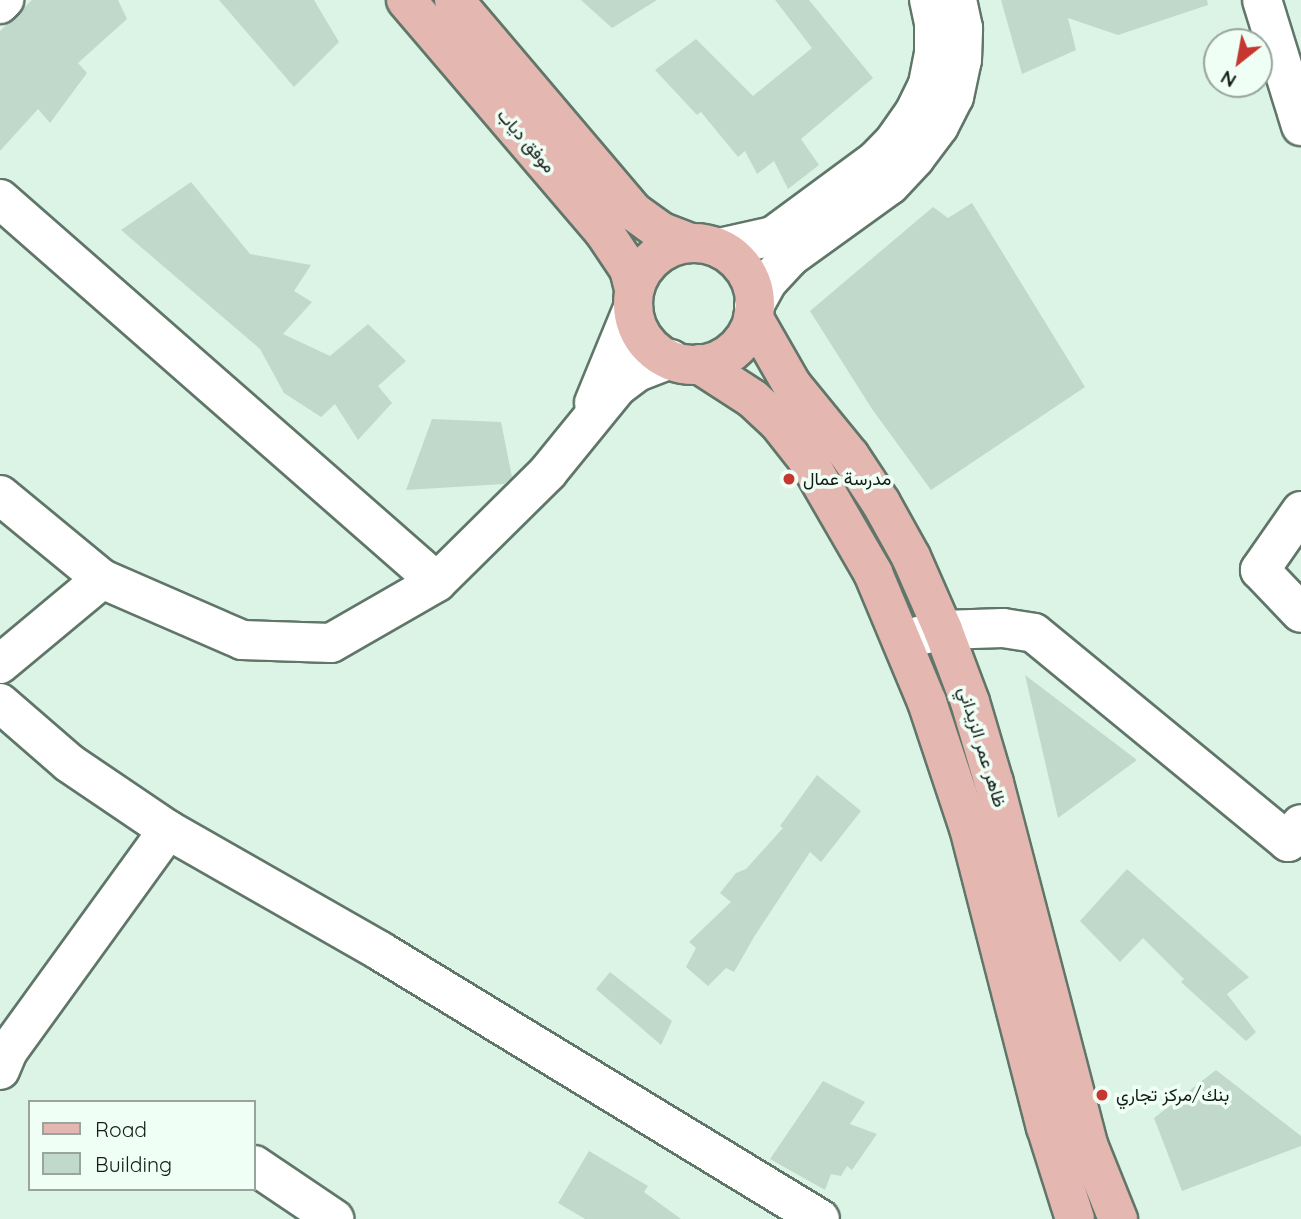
<!DOCTYPE html>
<html>
<head>
<meta charset="utf-8">
<style>
	body { margin:0 }
	#map { position:relative; width:1301px; height:1219px; overflow:hidden; background:#dbf4e6; font-family:Quicksand,Vazirmatn,sans-serif }
	div>[style] { position:absolute }
	[style*='--x'] { left:calc(var(--x)*1px); top:calc(var(--y)*1px); width:calc(var(--w)*1px); rotate:calc(var(--a)*1deg) }
	.building>* { inset:0; background:#c1d9cb }
	.roads { filter:drop-shadow(2px 0 #607669) drop-shadow(-2px 0 #607669) drop-shadow(0 2px #607669) drop-shadow(0 -2px #607669) }
	.minor>* { height:38px; margin:-19px; padding:0 19px; transform-origin:19px; border-radius:19px; background:#fff }
	.major>* { height:38px; margin:-19px; padding:0 19px; transform-origin:19px; border-radius:19px; background:#e4b7b1 }
	.major>.ring { margin:-19px; padding:0; box-sizing:content-box; background:none; border:38px solid #e4b7b1; border-radius:50% }
	.dots>* { width:19px; height:19px; translate:-50% -50%; box-sizing:border-box; border:4px solid #f0fff6; border-radius:50% }
	span { translate:-50% -50%; white-space:nowrap; text-align:center; line-height:1.15; -webkit-text-stroke:7px #f0fff6; paint-order:stroke }
	.street-label { font-size:18px; color:#131c17 }
	.poi-label { font-size:18px; color:#131c17 }
	.left { translate:0 -50%; text-align:left }
	.legend { position:absolute; left:28px; top:1100px; width:228px; height:91px; box-sizing:border-box; background:#f0fff6; border:2px solid #98a49d; margin:0; padding:9px 12px; list-style:none; font-size:21px; color:#131c17 }
	.legend li { display:flex; align-items:center; gap:14px; height:35px }
	.legend b { width:35px; border:2px solid #98a49d }
	.north { position:absolute; left:1203px; top:28px; width:70px; height:70px; box-sizing:border-box; background:#f0fff6; border:2px solid #98a49d; border-radius:50%; rotate:211deg; font-size:19px; font-weight:700; line-height:28px; text-align:center; color:#131c17 }
	.north::after { content:''; display:block; margin:auto; width:24px; height:32px; background:#c5372f; clip-path:polygon(50% 0,100% 100%,50% 72%,0 100%) }
</style>
</head>
<body>
<div id="map">
	<div class="building">
		<div style="clip-path:polygon(32px 0,118px 0,127px 19px,78px 63px,87px 73px,50px 123px,38px 109px,0 151px,0 31px)"></div>
		<div style="clip-path:polygon(219px 0,314px 0,339px 42px,294px 87px)"></div>
		<div style="clip-path:polygon(581px 0,657px 0,612px 28px)"></div>
		<div style="clip-path:polygon(775px 0,809px 0,873px 78px,801px 139px,819px 165px,788px 189px,774px 161px,757px 174px,745px 151px,738px 157px,701px 112px,697px 115px,655px 70px,696px 39px,753px 96px,812px 48px)"></div>
		<div style="clip-path:polygon(1001px 0,1207px 0,1208px 5px,1118px 35px,1068px 18px,1076px 50px,1022px 74px)"></div>
		<div style="clip-path:polygon(191px 182px,250px 254px,311px 265px,294px 291px,312px 302px,283px 334px,330px 356px,368px 324px,406px 361px,378px 386px,392px 403px,358px 440px,335px 404px,321px 417px,284px 393px,260px 349px,121px 230px)"></div>
		<div style="clip-path:polygon(972px 203px,1085px 387px,931px 490px,872px 409px,810px 311px,933px 207px,948px 218px)"></div>
		<div style="clip-path:polygon(432px 419px,501px 422px,512px 477px,504px 484px,406px 490px)"></div>
		<div style="clip-path:polygon(1025px 675px,1137px 760px,1058px 818px)"></div>
		<div style="clip-path:polygon(817px 775px,861px 811px,821px 862px,810px 852px,754px 937px,734px 972px,726px 968px,708px 986px,686px 967px,696px 948px,689px 942px,731px 902px,720px 893px,736px 873px,746px 869px,783px 828px,780px 826px)"></div>
		<div style="clip-path:polygon(1127px 869px,1249px 977px,1227px 994px,1256px 1032px,1246px 1041px,1181px 982px,1184px 979px,1143px 938px,1120px 962px,1080px 921px)"></div>
		<div style="clip-path:polygon(610px 972px,672px 1021px,661px 1045px,596px 989px)"></div>
		<div style="clip-path:polygon(1216px 1070px,1301px 1136px,1301px 1146px,1182px 1191px,1154px 1118px)"></div>
		<div style="clip-path:polygon(823px 1081px,865px 1102px,850px 1124px,877px 1134px,852px 1170px,847px 1166px,841px 1176px,831px 1174px,825px 1190px,770px 1159px)"></div>
		<div style="clip-path:polygon(589px 1151px,648px 1186px,644px 1192px,681px 1219px,585px 1219px,558px 1203px)"></div>
	</div>
	<div class="roads">
		<div class="minor">
			<div style="--x:1262;--y:0;--w:132;--a:72.8"></div>
			<div style="--x:0;--y:4;--w:6;--a:-45"></div>
			<div style="--x:0;--y:199;--w:581;--a:41.23"></div>
			<div style="--x:719;--y:248;--w:55;--a:-12.5"></div>
			<div style="--x:773;--y:236;--w:128;--a:-36.4"></div>
			<div style="--x:876;--y:160;--w:28;--a:-46"></div>
			<div style="--x:895;--y:140;--w:33;--a:-55"></div>
			<div style="--x:914;--y:113;--w:32;--a:-64"></div>
			<div style="--x:928;--y:84;--w:32;--a:-79"></div>
			<div style="--x:934;--y:53;--w:30;--a:-90"></div>
			<div style="--x:934;--y:23;--w:24;--a:-102"></div>
			<div style="--x:754;--y:306;--w:29;--a:-61"></div>
			<div style="--x:768;--y:281;--w:33;--a:-47"></div>
			<div style="--x:790;--y:257;--w:123;--a:-35.8"></div>
			<div style="--x:890;--y:185;--w:37;--a:-47"></div>
			<div style="--x:915;--y:158;--w:40;--a:-53"></div>
			<div style="--x:939;--y:126;--w:33;--a:-63"></div>
			<div style="--x:954;--y:97;--w:38;--a:-78"></div>
			<div style="--x:962;--y:60;--w:32;--a:-88"></div>
			<div style="--x:963;--y:28;--w:29;--a:-102"></div>
			<div style="--x:594;--y:403;--w:103;--a:-67.7"></div>
			<div style="--x:0;--y:495;--w:132;--a:39.5"></div>
			<div style="--x:102;--y:579;--w:153;--a:23.5"></div>
			<div style="--x:242;--y:640;--w:89;--a:1.9"></div>
			<div style="--x:331;--y:643;--w:122;--a:-29.9"></div>
			<div style="--x:437;--y:582;--w:156;--a:-44.7"></div>
			<div style="--x:548;--y:472;--w:109;--a:-50.9"></div>
			<div style="--x:617;--y:387;--w:25;--a:-37"></div>
			<div style="--x:637;--y:372;--w:36;--a:-21"></div>
			<div style="--x:1301;--y:511;--w:72;--a:124.8"></div>
			<div style="--x:1260;--y:570;--w:59;--a:46.4"></div>
			<div style="--x:902;--y:640;--w:42;--a:-13.7"></div>
			<div style="--x:943;--y:630;--w:60;--a:-1.9"></div>
			<div style="--x:1003;--y:628;--w:31;--a:9"></div>
			<div style="--x:1034;--y:633;--w:329;--a:39.4"></div>
			<div style="--x:1288;--y:842;--w:22;--a:-54"></div>
			<div style="--x:0;--y:664;--w:133;--a:-39.8"></div>
			<div style="--x:0;--y:703;--w:91;--a:41"></div>
			<div style="--x:69;--y:763;--w:120;--a:34.1"></div>
			<div style="--x:168;--y:830;--w:244;--a:29.7"></div>
			<div style="--x:380;--y:951;--w:515;--a:31.35"></div>
			<div style="--x:0;--y:1070;--w:21;--a:-67"></div>
			<div style="--x:8;--y:1051;--w:273;--a:-54.1"></div>
			<div style="--x:254;--y:1165;--w:97;--a:34"></div>
		</div>
		<div class="major">
			<div style="--x:406;--y:0;--w:305;--a:49.5"></div>
			<div style="--x:604;--y:232;--w:45;--a:56"></div>
			<div style="--x:629;--y:269;--w:21;--a:76"></div>
			<div style="--x:454;--y:0;--w:278;--a:49.7"></div>
			<div style="--x:634;--y:212;--w:34;--a:36"></div>
			<div style="--x:662;--y:232;--w:30;--a:21"></div>
			<div class="ring" style="left:633px;top:243px;width:84px;height:84px"></div>
			<div style="--x:753;--y:317;--w:78;--a:60.2"></div>
			<div style="--x:792;--y:385;--w:92;--a:50.8"></div>
			<div style="--x:850;--y:456;--w:56;--a:56.6"></div>
			<div style="--x:881;--y:503;--w:62;--a:60.9"></div>
			<div style="--x:911;--y:557;--w:80;--a:66.3"></div>
			<div style="--x:943;--y:630;--w:77;--a:69.4"></div>
			<div style="--x:970;--y:702;--w:84;--a:73.5"></div>
			<div style="--x:994;--y:783;--w:376;--a:75.4"></div>
			<div style="--x:1089;--y:1147;--w:78;--a:68.1"></div>
			<div style="--x:699;--y:364;--w:64;--a:32.9"></div>
			<div style="--x:753;--y:399;--w:33;--a:43"></div>
			<div style="--x:777;--y:421;--w:48;--a:51.7"></div>
			<div style="--x:807;--y:459;--w:132;--a:59.9"></div>
			<div style="--x:873;--y:573;--w:140;--a:67.3"></div>
			<div style="--x:927;--y:702;--w:133;--a:71.6"></div>
			<div style="--x:969;--y:828;--w:309;--a:75.6"></div>
			<div style="--x:1046;--y:1127;--w:96;--a:72.5"></div>
		</div>
	</div>
	<div class="dots">
		<div style="left:789px;top:479px;background:#c5372f"></div>
		<div style="left:1102px;top:1095px;background:#c5372f"></div>
	</div>
	<div class="street-label">
		<span style="left:526px;top:141px;rotate:49deg">موفق دياب</span>
		<span style="left:982px;top:747px;rotate:73deg">ظاهر عمر الزيداني</span>
	</div>
	<div class="poi-label">
		<span class="left" style="left:803px;top:479px">مدرسة عمال</span>
		<span class="left" style="left:1116px;top:1095px">بنك/مركز تجاري</span>
	</div>
	<ul class="legend">
	<li><b style="height:9px;background:#e4b7b1"></b>Road</li>
	<li><b style="height:19px;background:#c1d9cb"></b>Building</li>
	</ul>
	<div class="north">N</div>
</div>
</body>
</html>
